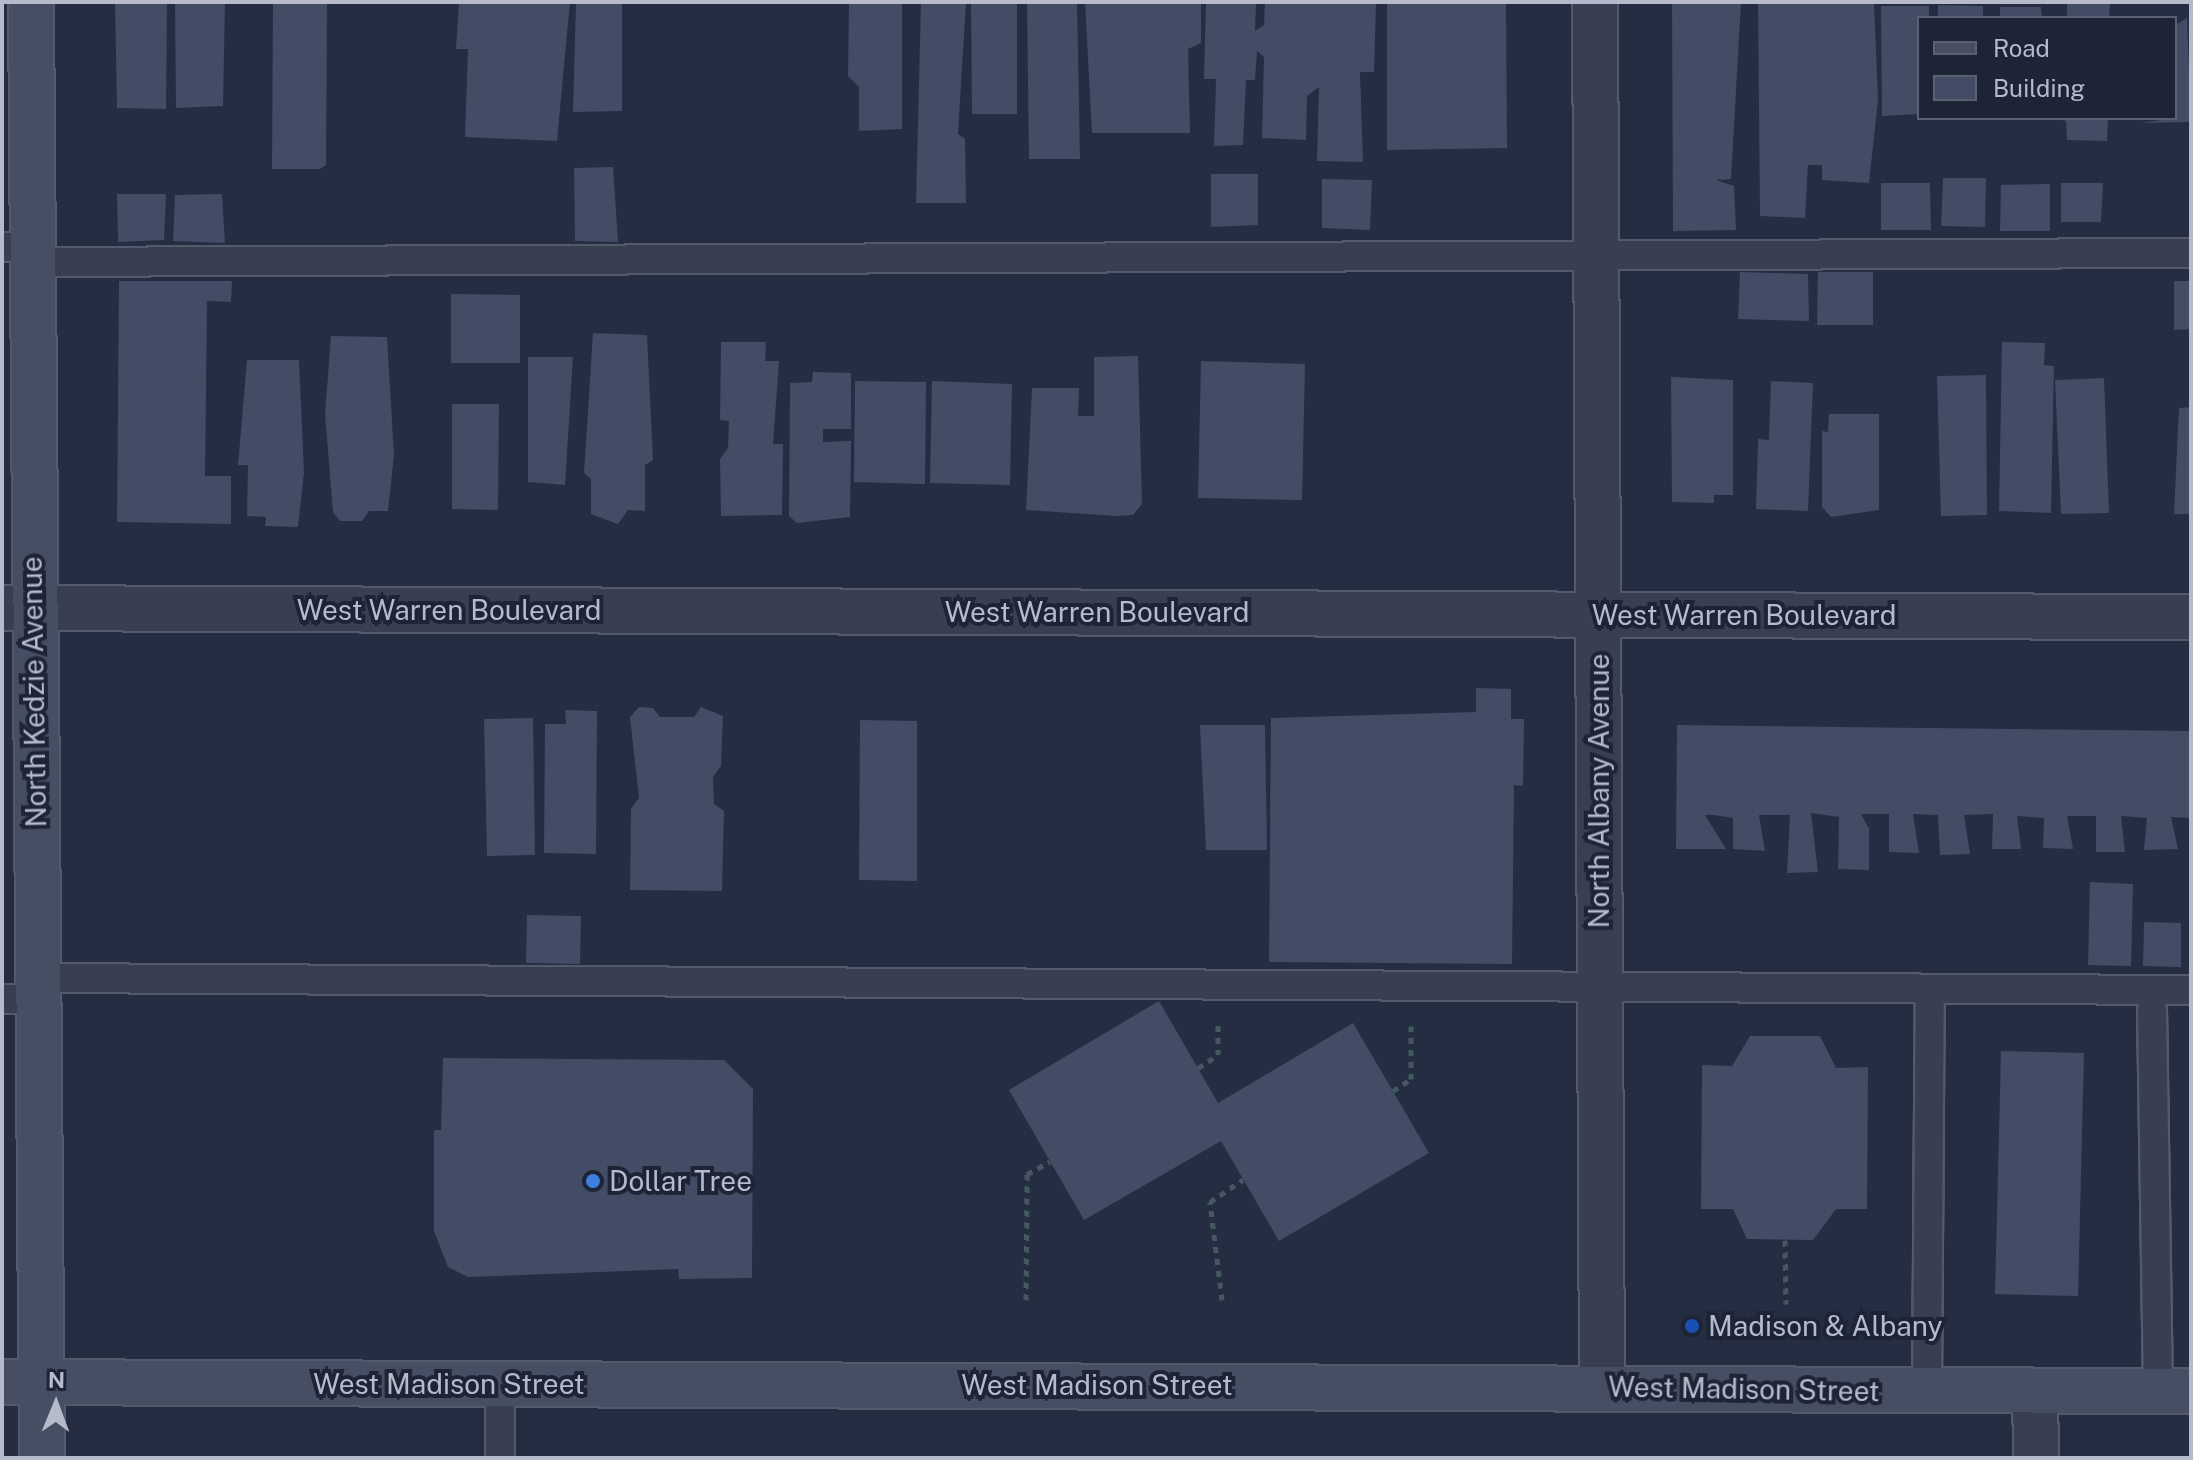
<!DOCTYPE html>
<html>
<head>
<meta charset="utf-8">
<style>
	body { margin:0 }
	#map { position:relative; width:2193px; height:1460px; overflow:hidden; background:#242d41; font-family:"Public Sans",sans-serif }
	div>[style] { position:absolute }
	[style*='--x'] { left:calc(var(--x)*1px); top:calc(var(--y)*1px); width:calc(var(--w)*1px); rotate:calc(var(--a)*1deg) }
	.building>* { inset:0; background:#424c64 }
	.path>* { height:5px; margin-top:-2.5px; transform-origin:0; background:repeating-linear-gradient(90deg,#44595f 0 6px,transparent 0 12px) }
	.roads { filter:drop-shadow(2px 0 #535a6b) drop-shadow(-2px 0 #535a6b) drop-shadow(0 2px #535a6b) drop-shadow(0 -2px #535a6b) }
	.service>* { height:28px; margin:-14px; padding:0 14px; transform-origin:14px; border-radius:14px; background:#383f51 }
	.minor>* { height:44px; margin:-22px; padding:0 22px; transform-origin:22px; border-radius:22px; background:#383f51 }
	.tertiary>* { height:44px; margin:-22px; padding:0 22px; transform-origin:22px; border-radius:22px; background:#383f51 }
	.secondary>* { height:44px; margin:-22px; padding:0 22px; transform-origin:22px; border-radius:22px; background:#464e64 }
	.dots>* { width:22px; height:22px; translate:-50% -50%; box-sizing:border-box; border:4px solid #1d2436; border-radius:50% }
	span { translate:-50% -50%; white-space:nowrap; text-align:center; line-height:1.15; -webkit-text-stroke:8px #1d2436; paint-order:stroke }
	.street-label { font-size:28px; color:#b5bbcb }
	.poi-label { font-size:28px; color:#b5bbcb }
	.left { translate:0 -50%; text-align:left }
	.frame { position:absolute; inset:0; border:4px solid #b5bbcb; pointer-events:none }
	.legend { position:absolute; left:1917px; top:16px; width:260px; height:104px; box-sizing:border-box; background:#1d2436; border:2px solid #5a6072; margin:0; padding:10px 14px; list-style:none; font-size:24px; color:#b5bbcb }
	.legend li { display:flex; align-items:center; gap:16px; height:40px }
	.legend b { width:40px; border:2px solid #5a6072 }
	.north { position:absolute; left:16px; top:1364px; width:80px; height:80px; -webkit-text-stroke:6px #1d2436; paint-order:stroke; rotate:1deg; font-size:22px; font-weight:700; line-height:32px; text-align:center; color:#b5bbcb }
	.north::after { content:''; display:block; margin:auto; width:28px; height:36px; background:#b5bbcb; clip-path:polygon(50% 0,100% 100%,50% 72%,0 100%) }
</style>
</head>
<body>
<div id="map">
	<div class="building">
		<div style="clip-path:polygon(115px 2px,167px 2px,166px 109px,117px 108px)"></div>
		<div style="clip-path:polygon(175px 2px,225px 2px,223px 106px,176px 108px)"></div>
		<div style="clip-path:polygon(273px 2px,327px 2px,326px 165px,320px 169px,272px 169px)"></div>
		<div style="clip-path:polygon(459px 2px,570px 2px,557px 141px,465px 137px,468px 49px,456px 49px)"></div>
		<div style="clip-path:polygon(576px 2px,622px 2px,622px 111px,573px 112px)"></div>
		<div style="clip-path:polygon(849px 2px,902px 2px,902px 129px,859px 131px,859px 87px,848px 76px)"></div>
		<div style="clip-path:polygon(921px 2px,966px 2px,958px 134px,965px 139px,966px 203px,916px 203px)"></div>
		<div style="clip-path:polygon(971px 2px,1017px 2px,1017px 114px,972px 114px)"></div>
		<div style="clip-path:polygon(1027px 2px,1077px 2px,1080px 159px,1029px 159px)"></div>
		<div style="clip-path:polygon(1085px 2px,1201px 2px,1201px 43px,1188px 49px,1190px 133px,1092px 133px)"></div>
		<div style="clip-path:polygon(1206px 2px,1256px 2px,1255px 31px,1264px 25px,1265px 2px,1376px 2px,1374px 72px,1360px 72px,1363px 162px,1317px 161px,1319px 87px,1307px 96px,1306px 140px,1262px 138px,1264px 57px,1257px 51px,1255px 80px,1246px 80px,1243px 145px,1214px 146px,1216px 79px,1204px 79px)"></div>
		<div style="clip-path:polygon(1387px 2px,1506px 2px,1507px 148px,1387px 150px)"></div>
		<div style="clip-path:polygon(1672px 2px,1741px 2px,1731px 179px,1716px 180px,1734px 186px,1736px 230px,1673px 231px)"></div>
		<div style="clip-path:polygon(1758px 2px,1874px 2px,1878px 100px,1869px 183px,1822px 180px,1822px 165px,1808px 165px,1805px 218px,1760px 216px)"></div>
		<div style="clip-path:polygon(2067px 2px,2110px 2px,2109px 18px,2067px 18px)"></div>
		<div style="clip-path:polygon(1938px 5px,1983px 6px,1983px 18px,1938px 18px)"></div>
		<div style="clip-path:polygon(1881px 6px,1929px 6px,1929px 18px,1919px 18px,1919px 114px,1882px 116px)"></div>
		<div style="clip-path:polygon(2000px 7px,2041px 7px,2042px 18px,2000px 18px)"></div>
		<div style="clip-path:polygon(2187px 18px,2191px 122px,2140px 123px,2175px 118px,2175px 25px)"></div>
		<div style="clip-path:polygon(2053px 118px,2108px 118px,2107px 141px,2067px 140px,2066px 121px)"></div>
		<div style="clip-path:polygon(613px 167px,618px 242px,575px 241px,574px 168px)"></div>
		<div style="clip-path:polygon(1211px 174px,1258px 174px,1258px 225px,1211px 227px)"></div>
		<div style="clip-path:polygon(1943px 178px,1986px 178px,1985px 227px,1941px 226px)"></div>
		<div style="clip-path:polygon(1322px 179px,1372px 180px,1370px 230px,1322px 228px)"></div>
		<div style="clip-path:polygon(1881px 183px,1930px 183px,1931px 230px,1881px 230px)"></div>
		<div style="clip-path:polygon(2061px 183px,2103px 183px,2101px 222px,2061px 222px)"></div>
		<div style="clip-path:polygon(2050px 184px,2050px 231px,2000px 231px,2001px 185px)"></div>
		<div style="clip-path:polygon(117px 194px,166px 194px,164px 240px,118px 242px)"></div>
		<div style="clip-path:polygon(222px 194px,225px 243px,173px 241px,175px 195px)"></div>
		<div style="clip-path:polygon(1740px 272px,1808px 274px,1809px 321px,1738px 319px)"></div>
		<div style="clip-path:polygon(1818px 272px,1873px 272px,1873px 325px,1817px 325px)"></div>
		<div style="clip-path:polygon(119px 281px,232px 281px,231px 302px,207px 301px,205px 476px,231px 476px,231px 524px,117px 522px)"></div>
		<div style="clip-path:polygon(2174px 281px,2191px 281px,2191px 329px,2174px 330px)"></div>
		<div style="clip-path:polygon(451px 294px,520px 295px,520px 363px,451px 363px)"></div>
		<div style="clip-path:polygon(593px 333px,647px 335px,653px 460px,645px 465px,645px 511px,628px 510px,618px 524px,591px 514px,591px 479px,584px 473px)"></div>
		<div style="clip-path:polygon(331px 336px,387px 337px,394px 455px,388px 511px,369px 511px,362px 521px,340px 521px,333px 512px,325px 414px)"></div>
		<div style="clip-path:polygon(721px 342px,766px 342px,765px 361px,779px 361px,773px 444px,783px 444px,782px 515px,721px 516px,720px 459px,728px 448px,729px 421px,720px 420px)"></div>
		<div style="clip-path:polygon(2002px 342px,2045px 343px,2044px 365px,2054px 366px,2051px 513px,1999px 511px)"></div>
		<div style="clip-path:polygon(1138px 356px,1142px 504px,1133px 515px,1116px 516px,1026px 510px,1032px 388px,1079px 388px,1078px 416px,1094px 416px,1094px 357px)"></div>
		<div style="clip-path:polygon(528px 357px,573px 357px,565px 485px,528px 482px)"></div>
		<div style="clip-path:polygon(247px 360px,299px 360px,304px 473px,298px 527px,265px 526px,266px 517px,247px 516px,248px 465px,238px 465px)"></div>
		<div style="clip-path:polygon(1201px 361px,1305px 364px,1302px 500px,1198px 498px)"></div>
		<div style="clip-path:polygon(813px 372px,851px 373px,851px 429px,823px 429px,823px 442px,851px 441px,850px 517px,797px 523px,789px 516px,790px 383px,812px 382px)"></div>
		<div style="clip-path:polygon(1986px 375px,1987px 515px,1941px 516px,1937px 376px)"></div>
		<div style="clip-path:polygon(1671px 377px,1733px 380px,1733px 495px,1714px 495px,1714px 503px,1672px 502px)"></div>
		<div style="clip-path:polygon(2104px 378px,2109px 513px,2061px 514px,2055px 380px)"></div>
		<div style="clip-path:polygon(855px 381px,926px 382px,925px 484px,854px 482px)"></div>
		<div style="clip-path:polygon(932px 381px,1012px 384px,1010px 485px,930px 483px)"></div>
		<div style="clip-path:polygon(1771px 381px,1813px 383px,1808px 511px,1756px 509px,1758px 439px,1769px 440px)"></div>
		<div style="clip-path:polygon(452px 404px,499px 404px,498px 510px,452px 509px)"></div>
		<div style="clip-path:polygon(2191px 407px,2191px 514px,2174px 514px,2179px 408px)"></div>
		<div style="clip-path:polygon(1829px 414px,1879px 414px,1879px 510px,1831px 517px,1822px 507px,1822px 431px,1828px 432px)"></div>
		<div style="clip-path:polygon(1476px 688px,1511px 689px,1511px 719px,1524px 719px,1523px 786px,1514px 785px,1512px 964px,1269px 962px,1271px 718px,1476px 712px)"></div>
		<div style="clip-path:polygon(639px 707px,653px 708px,660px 717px,694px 717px,701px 707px,723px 716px,721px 766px,713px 777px,714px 804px,724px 811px,722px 891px,630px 890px,631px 809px,639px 798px,630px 717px)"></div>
		<div style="clip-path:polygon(565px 710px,597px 711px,596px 854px,544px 853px,545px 724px,566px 724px)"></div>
		<div style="clip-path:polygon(533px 718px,535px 855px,487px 856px,484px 719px)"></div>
		<div style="clip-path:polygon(860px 720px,917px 721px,917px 881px,859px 880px)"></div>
		<div style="clip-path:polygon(1200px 725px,1265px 725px,1267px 850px,1206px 850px)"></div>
		<div style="clip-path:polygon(1677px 725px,2191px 731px,2191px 818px,2171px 817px,2178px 849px,2144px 850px,2147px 818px,2121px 816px,2125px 852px,2096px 852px,2096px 816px,2067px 816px,2073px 849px,2043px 848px,2044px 818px,2017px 816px,2021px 849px,1992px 849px,1993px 814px,1964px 815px,1970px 854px,1940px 855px,1938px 815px,1913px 814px,1919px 853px,1889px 852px,1889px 814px,1861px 814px,1869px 829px,1869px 870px,1838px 869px,1839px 817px,1811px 813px,1818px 872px,1787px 873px,1790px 815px,1759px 815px,1765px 851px,1733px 849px,1733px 818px,1714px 815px,1705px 815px,1726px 849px,1676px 849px)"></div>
		<div style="clip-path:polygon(2090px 882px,2133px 884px,2131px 966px,2088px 965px)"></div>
		<div style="clip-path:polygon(527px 915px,581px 916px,580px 964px,526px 963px)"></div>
		<div style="clip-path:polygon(2144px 922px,2181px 923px,2181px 967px,2143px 966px)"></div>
		<div style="clip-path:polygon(1159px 1001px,1218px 1103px,1353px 1023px,1429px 1153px,1279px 1241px,1221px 1141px,1084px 1220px,1009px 1090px)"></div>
		<div style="clip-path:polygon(1750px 1036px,1820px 1036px,1836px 1068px,1868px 1067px,1867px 1209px,1836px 1209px,1813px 1240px,1747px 1239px,1733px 1209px,1701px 1209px,1702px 1065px,1732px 1066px)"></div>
		<div style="clip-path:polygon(2001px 1051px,2084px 1053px,2078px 1296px,1995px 1294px)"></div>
		<div style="clip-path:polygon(443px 1058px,724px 1060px,753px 1089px,752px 1278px,679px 1279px,678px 1269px,468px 1277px,448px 1267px,434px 1231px,434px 1130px,441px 1130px)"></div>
	</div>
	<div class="path">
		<div style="--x:1198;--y:1068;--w:24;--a:-33"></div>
		<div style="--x:1218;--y:1055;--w:31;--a:-90"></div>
		<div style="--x:1393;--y:1091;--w:22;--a:-34"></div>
		<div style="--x:1411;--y:1079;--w:53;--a:-90"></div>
		<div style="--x:1785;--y:1240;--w:64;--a:89.1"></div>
		<div style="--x:1026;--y:1300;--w:126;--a:-89.5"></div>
		<div style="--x:1027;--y:1174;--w:26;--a:-28"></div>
		<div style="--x:1222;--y:1300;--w:99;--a:-97"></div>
		<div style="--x:1210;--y:1202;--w:40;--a:-34"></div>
	</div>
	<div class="roads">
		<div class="service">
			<div style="--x:2;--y:247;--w:29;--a:0"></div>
			<div style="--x:32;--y:262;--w:2159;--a:-0.24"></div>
			<div style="--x:38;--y:978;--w:2153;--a:0.32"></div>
			<div style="--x:2;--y:999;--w:36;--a:0"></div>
			<div style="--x:2152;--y:1010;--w:381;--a:89.1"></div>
			<div style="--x:1927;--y:1391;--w:402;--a:-89.6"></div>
			<div style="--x:500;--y:1458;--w:74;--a:-90"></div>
		</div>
		<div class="minor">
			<div style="--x:1595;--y:2;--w:1385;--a:89.71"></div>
			<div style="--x:2035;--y:1391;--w:67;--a:89.1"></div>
		</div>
		<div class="tertiary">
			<div style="--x:2;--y:608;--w:2189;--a:0.24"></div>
		</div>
		<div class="secondary">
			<div style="--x:31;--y:2;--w:1456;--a:89.57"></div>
			<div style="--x:2;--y:1382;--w:2189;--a:0.24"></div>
		</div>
	</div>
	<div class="dots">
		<div style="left:593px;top:1181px;background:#3f7fe0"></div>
		<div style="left:1692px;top:1326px;background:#1a4fb4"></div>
	</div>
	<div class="street-label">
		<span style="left:449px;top:610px">West Warren Boulevard</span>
		<span style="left:1097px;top:612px">West Warren Boulevard</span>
		<span style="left:1744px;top:615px">West Warren Boulevard</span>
		<span style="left:34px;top:692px;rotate:-91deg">North Kedzie Avenue</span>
		<span style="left:1599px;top:791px;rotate:-90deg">North Albany Avenue</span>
		<span style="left:449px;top:1384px">West Madison Street</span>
		<span style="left:1097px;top:1385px">West Madison Street</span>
		<span style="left:1744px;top:1389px;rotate:1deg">West Madison Street</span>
	</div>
	<div class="poi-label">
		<span class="left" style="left:609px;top:1181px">Dollar Tree</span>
		<span class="left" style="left:1708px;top:1326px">Madison &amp; Albany</span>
	</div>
	<div class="frame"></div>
	<ul class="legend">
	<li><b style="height:10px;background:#464e64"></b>Road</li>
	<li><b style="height:22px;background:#424c64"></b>Building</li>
	</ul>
	<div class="north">N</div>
</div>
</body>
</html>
